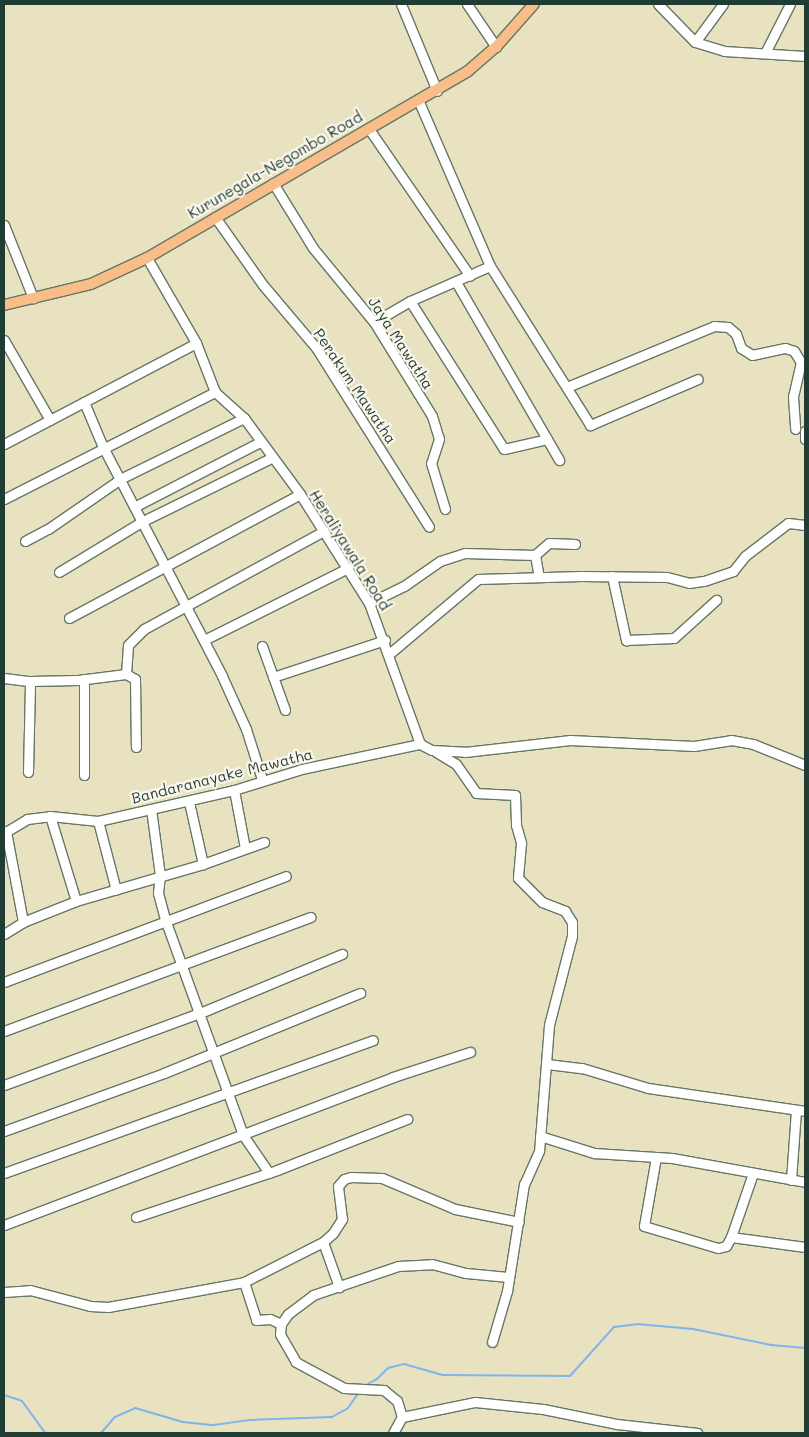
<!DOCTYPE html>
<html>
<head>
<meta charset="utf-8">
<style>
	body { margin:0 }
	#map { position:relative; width:809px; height:1437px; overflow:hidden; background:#e8e2c0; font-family:Mali,sans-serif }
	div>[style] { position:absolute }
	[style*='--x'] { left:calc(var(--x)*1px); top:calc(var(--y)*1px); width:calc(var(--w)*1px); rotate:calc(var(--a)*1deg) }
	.stream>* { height:2px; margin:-1px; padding:0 1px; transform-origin:1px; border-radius:1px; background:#7fb4ed }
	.roads { filter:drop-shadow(1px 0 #657765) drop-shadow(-1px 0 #657765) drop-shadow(0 1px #657765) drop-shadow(0 -1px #657765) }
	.minor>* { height:9px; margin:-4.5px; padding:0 4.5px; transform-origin:4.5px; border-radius:4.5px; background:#fff }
	.major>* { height:10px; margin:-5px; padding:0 5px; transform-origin:5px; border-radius:5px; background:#f8bd89 }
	span { translate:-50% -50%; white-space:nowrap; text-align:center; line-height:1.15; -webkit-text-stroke:4.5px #fbf7ec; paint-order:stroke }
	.street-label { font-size:15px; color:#1f3d34 }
	.frame { position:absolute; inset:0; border:5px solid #1f3d34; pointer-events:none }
</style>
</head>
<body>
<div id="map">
	<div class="stream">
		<div style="--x:366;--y:1385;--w:13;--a:-29"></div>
		<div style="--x:377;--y:1379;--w:16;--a:-45"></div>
		<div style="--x:388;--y:1368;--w:16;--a:-14"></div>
		<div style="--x:404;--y:1364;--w:40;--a:16"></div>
		<div style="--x:442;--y:1375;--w:128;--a:0.4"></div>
		<div style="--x:570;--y:1376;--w:66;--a:-48.1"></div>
		<div style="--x:614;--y:1327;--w:23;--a:-7"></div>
		<div style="--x:637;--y:1324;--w:56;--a:5.1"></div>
		<div style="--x:693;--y:1329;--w:80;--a:11.6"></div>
		<div style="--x:771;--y:1345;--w:34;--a:5"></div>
		<div style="--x:4;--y:1395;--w:19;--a:18"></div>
		<div style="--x:22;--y:1401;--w:39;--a:54"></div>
		<div style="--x:101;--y:1433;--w:21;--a:-49"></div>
		<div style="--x:115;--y:1417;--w:22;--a:-24"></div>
		<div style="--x:135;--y:1408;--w:50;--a:16.3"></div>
		<div style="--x:183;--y:1422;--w:31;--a:6"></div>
		<div style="--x:214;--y:1425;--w:35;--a:-8"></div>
		<div style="--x:249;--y:1420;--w:83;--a:-2.1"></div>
		<div style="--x:332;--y:1417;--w:18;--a:-29"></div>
		<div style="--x:348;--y:1408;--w:19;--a:-55"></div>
	</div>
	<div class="roads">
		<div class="minor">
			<div style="--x:401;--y:4;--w:94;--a:67.5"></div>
			<div style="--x:467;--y:4;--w:52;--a:56"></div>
			<div style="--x:658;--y:4;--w:53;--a:45.8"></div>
			<div style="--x:695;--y:42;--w:30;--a:17"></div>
			<div style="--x:724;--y:51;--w:81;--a:3.5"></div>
			<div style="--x:695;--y:42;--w:47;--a:-53.6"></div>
			<div style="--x:765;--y:53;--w:55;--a:-63"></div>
			<div style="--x:419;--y:102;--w:179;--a:66.6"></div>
			<div style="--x:490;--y:266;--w:188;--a:57.8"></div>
			<div style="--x:590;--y:425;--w:117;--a:-23.1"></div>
			<div style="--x:369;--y:129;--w:178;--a:55.5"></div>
			<div style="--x:273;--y:183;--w:76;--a:58.4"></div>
			<div style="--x:313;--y:248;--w:96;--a:50.5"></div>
			<div style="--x:374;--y:322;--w:110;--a:58.3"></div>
			<div style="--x:432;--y:416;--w:24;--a:73"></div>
			<div style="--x:439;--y:439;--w:25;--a:108"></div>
			<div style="--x:431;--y:463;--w:48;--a:73.1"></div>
			<div style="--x:215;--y:217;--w:83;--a:54.8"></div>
			<div style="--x:263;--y:285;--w:84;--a:49.8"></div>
			<div style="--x:317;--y:349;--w:210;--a:57.8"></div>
			<div style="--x:4;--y:225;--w:79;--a:68.3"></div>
			<div style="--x:147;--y:258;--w:98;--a:60"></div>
			<div style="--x:196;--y:343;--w:53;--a:68.8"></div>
			<div style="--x:215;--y:392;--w:39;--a:42"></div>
			<div style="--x:244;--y:418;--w:94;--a:53.6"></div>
			<div style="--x:300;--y:494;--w:129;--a:57.7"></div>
			<div style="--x:369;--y:603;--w:150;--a:70.1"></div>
			<div style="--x:420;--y:744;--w:13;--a:27"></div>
			<div style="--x:432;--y:750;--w:33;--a:3"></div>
			<div style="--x:465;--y:752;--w:106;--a:-6.5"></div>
			<div style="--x:570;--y:740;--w:124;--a:2.8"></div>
			<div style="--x:694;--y:746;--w:37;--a:-9"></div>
			<div style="--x:731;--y:740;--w:22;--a:10"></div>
			<div style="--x:753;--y:744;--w:56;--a:22"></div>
			<div style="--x:456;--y:282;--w:206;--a:59.9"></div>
			<div style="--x:410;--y:301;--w:87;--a:-23.6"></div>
			<div style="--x:374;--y:322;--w:42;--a:-30.3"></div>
			<div style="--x:410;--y:301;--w:175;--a:57.6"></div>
			<div style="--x:504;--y:449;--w:44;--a:-13.1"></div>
			<div style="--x:4;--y:340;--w:92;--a:60.1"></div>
			<div style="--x:567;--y:387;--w:159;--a:-22.5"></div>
			<div style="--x:714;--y:326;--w:14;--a:4"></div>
			<div style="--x:728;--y:327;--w:11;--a:41"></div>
			<div style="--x:736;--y:334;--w:15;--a:70"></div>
			<div style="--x:741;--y:348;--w:13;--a:32"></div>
			<div style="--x:752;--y:355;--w:34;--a:-12"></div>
			<div style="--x:785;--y:348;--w:9;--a:18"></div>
			<div style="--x:794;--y:351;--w:13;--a:58"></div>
			<div style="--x:801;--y:362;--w:36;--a:103"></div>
			<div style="--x:793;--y:397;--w:32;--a:86"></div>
			<div style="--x:84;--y:402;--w:49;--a:67.1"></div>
			<div style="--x:103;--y:447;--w:258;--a:62.5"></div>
			<div style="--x:222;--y:676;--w:58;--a:65.6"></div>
			<div style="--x:246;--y:729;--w:52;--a:72.3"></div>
			<div style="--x:805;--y:431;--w:8;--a:90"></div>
			<div style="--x:4;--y:444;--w:217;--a:-27.7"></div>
			<div style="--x:4;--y:499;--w:237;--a:-26.9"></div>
			<div style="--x:136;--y:506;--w:140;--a:-27.3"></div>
			<div style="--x:25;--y:541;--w:26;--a:-28"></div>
			<div style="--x:48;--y:529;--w:90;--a:-34.6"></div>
			<div style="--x:122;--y:478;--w:136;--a:-26.2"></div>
			<div style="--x:535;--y:555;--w:22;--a:80"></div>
			<div style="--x:59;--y:572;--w:98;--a:-31.3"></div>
			<div style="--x:143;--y:521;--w:143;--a:-26.2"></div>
			<div style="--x:612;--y:576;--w:66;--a:77.7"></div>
			<div style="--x:626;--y:640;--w:48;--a:-2.4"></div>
			<div style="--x:674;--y:638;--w:57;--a:-42.1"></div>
			<div style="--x:369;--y:603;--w:39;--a:-26"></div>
			<div style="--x:404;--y:586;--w:44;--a:-34.8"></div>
			<div style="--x:440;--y:561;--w:26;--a:-18"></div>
			<div style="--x:465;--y:553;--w:70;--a:1.6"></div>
			<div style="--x:535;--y:555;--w:18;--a:-41"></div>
			<div style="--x:549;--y:543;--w:26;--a:2"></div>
			<div style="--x:69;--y:618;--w:262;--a:-28.2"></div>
			<div style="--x:204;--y:640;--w:161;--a:-26.6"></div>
			<div style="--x:262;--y:646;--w:68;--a:70.2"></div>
			<div style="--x:389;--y:654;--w:116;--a:-40.1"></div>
			<div style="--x:478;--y:579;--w:103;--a:-1.7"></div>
			<div style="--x:581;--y:576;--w:86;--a:0.7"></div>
			<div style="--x:667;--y:577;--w:23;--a:15"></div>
			<div style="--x:689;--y:583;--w:15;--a:-8"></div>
			<div style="--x:704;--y:581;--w:31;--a:-19"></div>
			<div style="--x:733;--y:571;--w:19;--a:-51"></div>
			<div style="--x:745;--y:556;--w:54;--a:-37.5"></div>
			<div style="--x:788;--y:523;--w:17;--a:7"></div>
			<div style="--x:126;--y:674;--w:29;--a:-86"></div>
			<div style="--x:128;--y:645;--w:23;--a:-45"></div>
			<div style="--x:144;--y:629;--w:205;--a:-28.6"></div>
			<div style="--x:273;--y:677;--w:118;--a:-18.3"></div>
			<div style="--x:4;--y:678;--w:26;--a:7"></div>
			<div style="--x:30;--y:681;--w:48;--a:-1.2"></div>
			<div style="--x:78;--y:680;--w:48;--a:-7.1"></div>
			<div style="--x:126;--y:674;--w:10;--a:29"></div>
			<div style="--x:135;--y:679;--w:68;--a:89.2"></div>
			<div style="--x:436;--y:752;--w:23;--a:31"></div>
			<div style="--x:456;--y:764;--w:35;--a:55"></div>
			<div style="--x:476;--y:793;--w:39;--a:3"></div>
			<div style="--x:515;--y:795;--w:30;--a:88"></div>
			<div style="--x:516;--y:825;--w:19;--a:74"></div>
			<div style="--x:521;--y:843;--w:35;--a:95"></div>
			<div style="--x:518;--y:878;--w:34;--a:45"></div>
			<div style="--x:542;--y:902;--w:25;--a:21"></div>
			<div style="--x:565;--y:911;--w:13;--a:58"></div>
			<div style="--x:572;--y:922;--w:14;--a:90"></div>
			<div style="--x:572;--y:936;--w:92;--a:104.5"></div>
			<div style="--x:549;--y:1025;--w:126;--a:94.5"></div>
			<div style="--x:539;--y:1151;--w:36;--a:114"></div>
			<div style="--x:524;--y:1184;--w:108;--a:99"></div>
			<div style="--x:507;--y:1291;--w:53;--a:106.4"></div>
			<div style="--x:28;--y:772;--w:91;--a:-88.7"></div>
			<div style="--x:84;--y:775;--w:96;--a:-90"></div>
			<div style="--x:234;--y:790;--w:59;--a:79.3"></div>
			<div style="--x:189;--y:802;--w:64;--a:77.3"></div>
			<div style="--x:151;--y:809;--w:68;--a:82.3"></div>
			<div style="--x:160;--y:876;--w:17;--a:97"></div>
			<div style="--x:158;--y:893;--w:30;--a:75"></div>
			<div style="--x:166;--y:922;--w:226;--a:70.1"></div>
			<div style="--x:243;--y:1135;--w:46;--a:55.6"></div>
			<div style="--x:50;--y:816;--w:89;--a:73"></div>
			<div style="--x:98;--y:821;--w:71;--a:75.4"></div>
			<div style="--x:6;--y:831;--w:93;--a:79.4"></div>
			<div style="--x:4;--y:833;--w:27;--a:-31"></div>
			<div style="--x:27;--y:819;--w:23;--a:-7"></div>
			<div style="--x:50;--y:816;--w:48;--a:5.9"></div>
			<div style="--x:98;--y:821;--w:139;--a:-12.8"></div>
			<div style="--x:234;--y:790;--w:71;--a:-17.2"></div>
			<div style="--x:302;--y:769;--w:121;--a:-12"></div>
			<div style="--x:4;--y:934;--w:22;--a:-32"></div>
			<div style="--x:23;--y:922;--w:57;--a:-21.6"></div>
			<div style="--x:76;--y:901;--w:132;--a:-16.2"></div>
			<div style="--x:203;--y:864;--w:65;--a:-19.8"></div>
			<div style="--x:4;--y:982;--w:301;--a:-20.6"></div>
			<div style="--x:4;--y:1031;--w:327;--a:-20.4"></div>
			<div style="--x:547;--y:1064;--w:35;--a:7"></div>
			<div style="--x:582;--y:1068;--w:69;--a:16.9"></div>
			<div style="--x:648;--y:1088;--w:159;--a:8.3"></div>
			<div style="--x:4;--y:1085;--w:209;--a:-20.2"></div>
			<div style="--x:200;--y:1013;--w:154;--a:-22.6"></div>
			<div style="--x:4;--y:1131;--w:170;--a:-19.9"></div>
			<div style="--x:164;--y:1073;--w:212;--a:-22.2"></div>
			<div style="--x:540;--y:1136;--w:57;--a:17.5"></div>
			<div style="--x:594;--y:1153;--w:78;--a:3.7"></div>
			<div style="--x:672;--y:1158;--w:135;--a:10.2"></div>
			<div style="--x:656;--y:1157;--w:70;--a:99.9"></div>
			<div style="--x:644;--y:1226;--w:77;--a:16.6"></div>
			<div style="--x:718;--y:1248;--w:8;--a:-14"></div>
			<div style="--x:726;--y:1246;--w:10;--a:-61"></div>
			<div style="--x:731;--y:1237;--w:75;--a:7.7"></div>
			<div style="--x:4;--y:1173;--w:392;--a:-19.8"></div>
			<div style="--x:791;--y:1180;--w:70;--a:-85.9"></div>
			<div style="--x:136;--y:1217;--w:149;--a:-18.4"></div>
			<div style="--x:277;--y:1170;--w:140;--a:-21.4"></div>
			<div style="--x:4;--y:1225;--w:416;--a:-20.8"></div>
			<div style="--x:393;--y:1077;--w:81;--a:-18"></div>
			<div style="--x:731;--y:1237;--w:68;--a:-71"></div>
			<div style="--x:323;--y:1242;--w:48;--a:70.4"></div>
			<div style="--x:244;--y:1282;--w:40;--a:72"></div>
			<div style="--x:256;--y:1320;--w:14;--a:-4"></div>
			<div style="--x:270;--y:1319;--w:12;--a:24"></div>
			<div style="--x:4;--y:1292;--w:26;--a:-4"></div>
			<div style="--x:30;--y:1290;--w:62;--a:14.9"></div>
			<div style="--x:90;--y:1306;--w:18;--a:3"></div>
			<div style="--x:108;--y:1307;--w:138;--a:-10.4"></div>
			<div style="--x:244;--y:1282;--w:89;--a:-26.9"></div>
			<div style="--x:323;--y:1242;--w:13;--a:-42"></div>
			<div style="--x:333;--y:1233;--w:17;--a:-57"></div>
			<div style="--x:342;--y:1219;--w:33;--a:-97"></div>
			<div style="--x:338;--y:1186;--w:9;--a:-49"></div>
			<div style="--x:344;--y:1179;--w:7;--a:-16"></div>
			<div style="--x:351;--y:1177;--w:31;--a:2"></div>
			<div style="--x:382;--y:1178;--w:79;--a:23"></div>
			<div style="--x:455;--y:1209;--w:65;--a:11.5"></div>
			<div style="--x:402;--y:1417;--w:17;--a:-107"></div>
			<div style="--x:397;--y:1401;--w:17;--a:-140"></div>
			<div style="--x:384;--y:1390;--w:40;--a:-177.1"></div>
			<div style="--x:344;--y:1388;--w:55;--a:-151.6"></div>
			<div style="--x:296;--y:1362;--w:32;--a:-120"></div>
			<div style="--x:280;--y:1334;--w:10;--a:-84"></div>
			<div style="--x:281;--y:1324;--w:12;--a:-55"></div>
			<div style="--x:288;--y:1314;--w:31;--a:-37"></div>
			<div style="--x:313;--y:1295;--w:90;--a:-18.8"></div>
			<div style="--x:398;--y:1266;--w:34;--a:-3"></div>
			<div style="--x:432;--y:1264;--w:35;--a:15"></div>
			<div style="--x:466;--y:1273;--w:42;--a:5.4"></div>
			<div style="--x:402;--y:1417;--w:75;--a:-11.6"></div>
			<div style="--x:475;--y:1402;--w:68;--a:5.9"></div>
			<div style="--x:543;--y:1409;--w:76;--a:11.5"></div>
			<div style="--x:617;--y:1424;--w:81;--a:6.4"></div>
			<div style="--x:393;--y:1433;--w:18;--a:-61"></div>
		</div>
		<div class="major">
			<div style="--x:4;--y:305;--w:89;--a:-13.6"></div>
			<div style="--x:91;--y:284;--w:62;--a:-24.9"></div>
			<div style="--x:147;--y:258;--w:371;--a:-30.2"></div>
			<div style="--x:468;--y:71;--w:37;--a:-41"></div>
			<div style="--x:496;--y:47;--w:57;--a:-48.5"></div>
		</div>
	</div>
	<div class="street-label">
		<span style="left:275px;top:165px;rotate:-30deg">Kurunegala-Negombo Road</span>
		<span style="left:401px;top:343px;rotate:57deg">Jaya Mawatha</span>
		<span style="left:355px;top:386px;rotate:56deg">Perakum Mawatha</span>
		<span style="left:350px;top:550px;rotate:58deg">Heraliyawala Road</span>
		<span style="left:222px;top:776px;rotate:-14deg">Bandaranayake Mawatha</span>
	</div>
	<div class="frame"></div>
</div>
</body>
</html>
